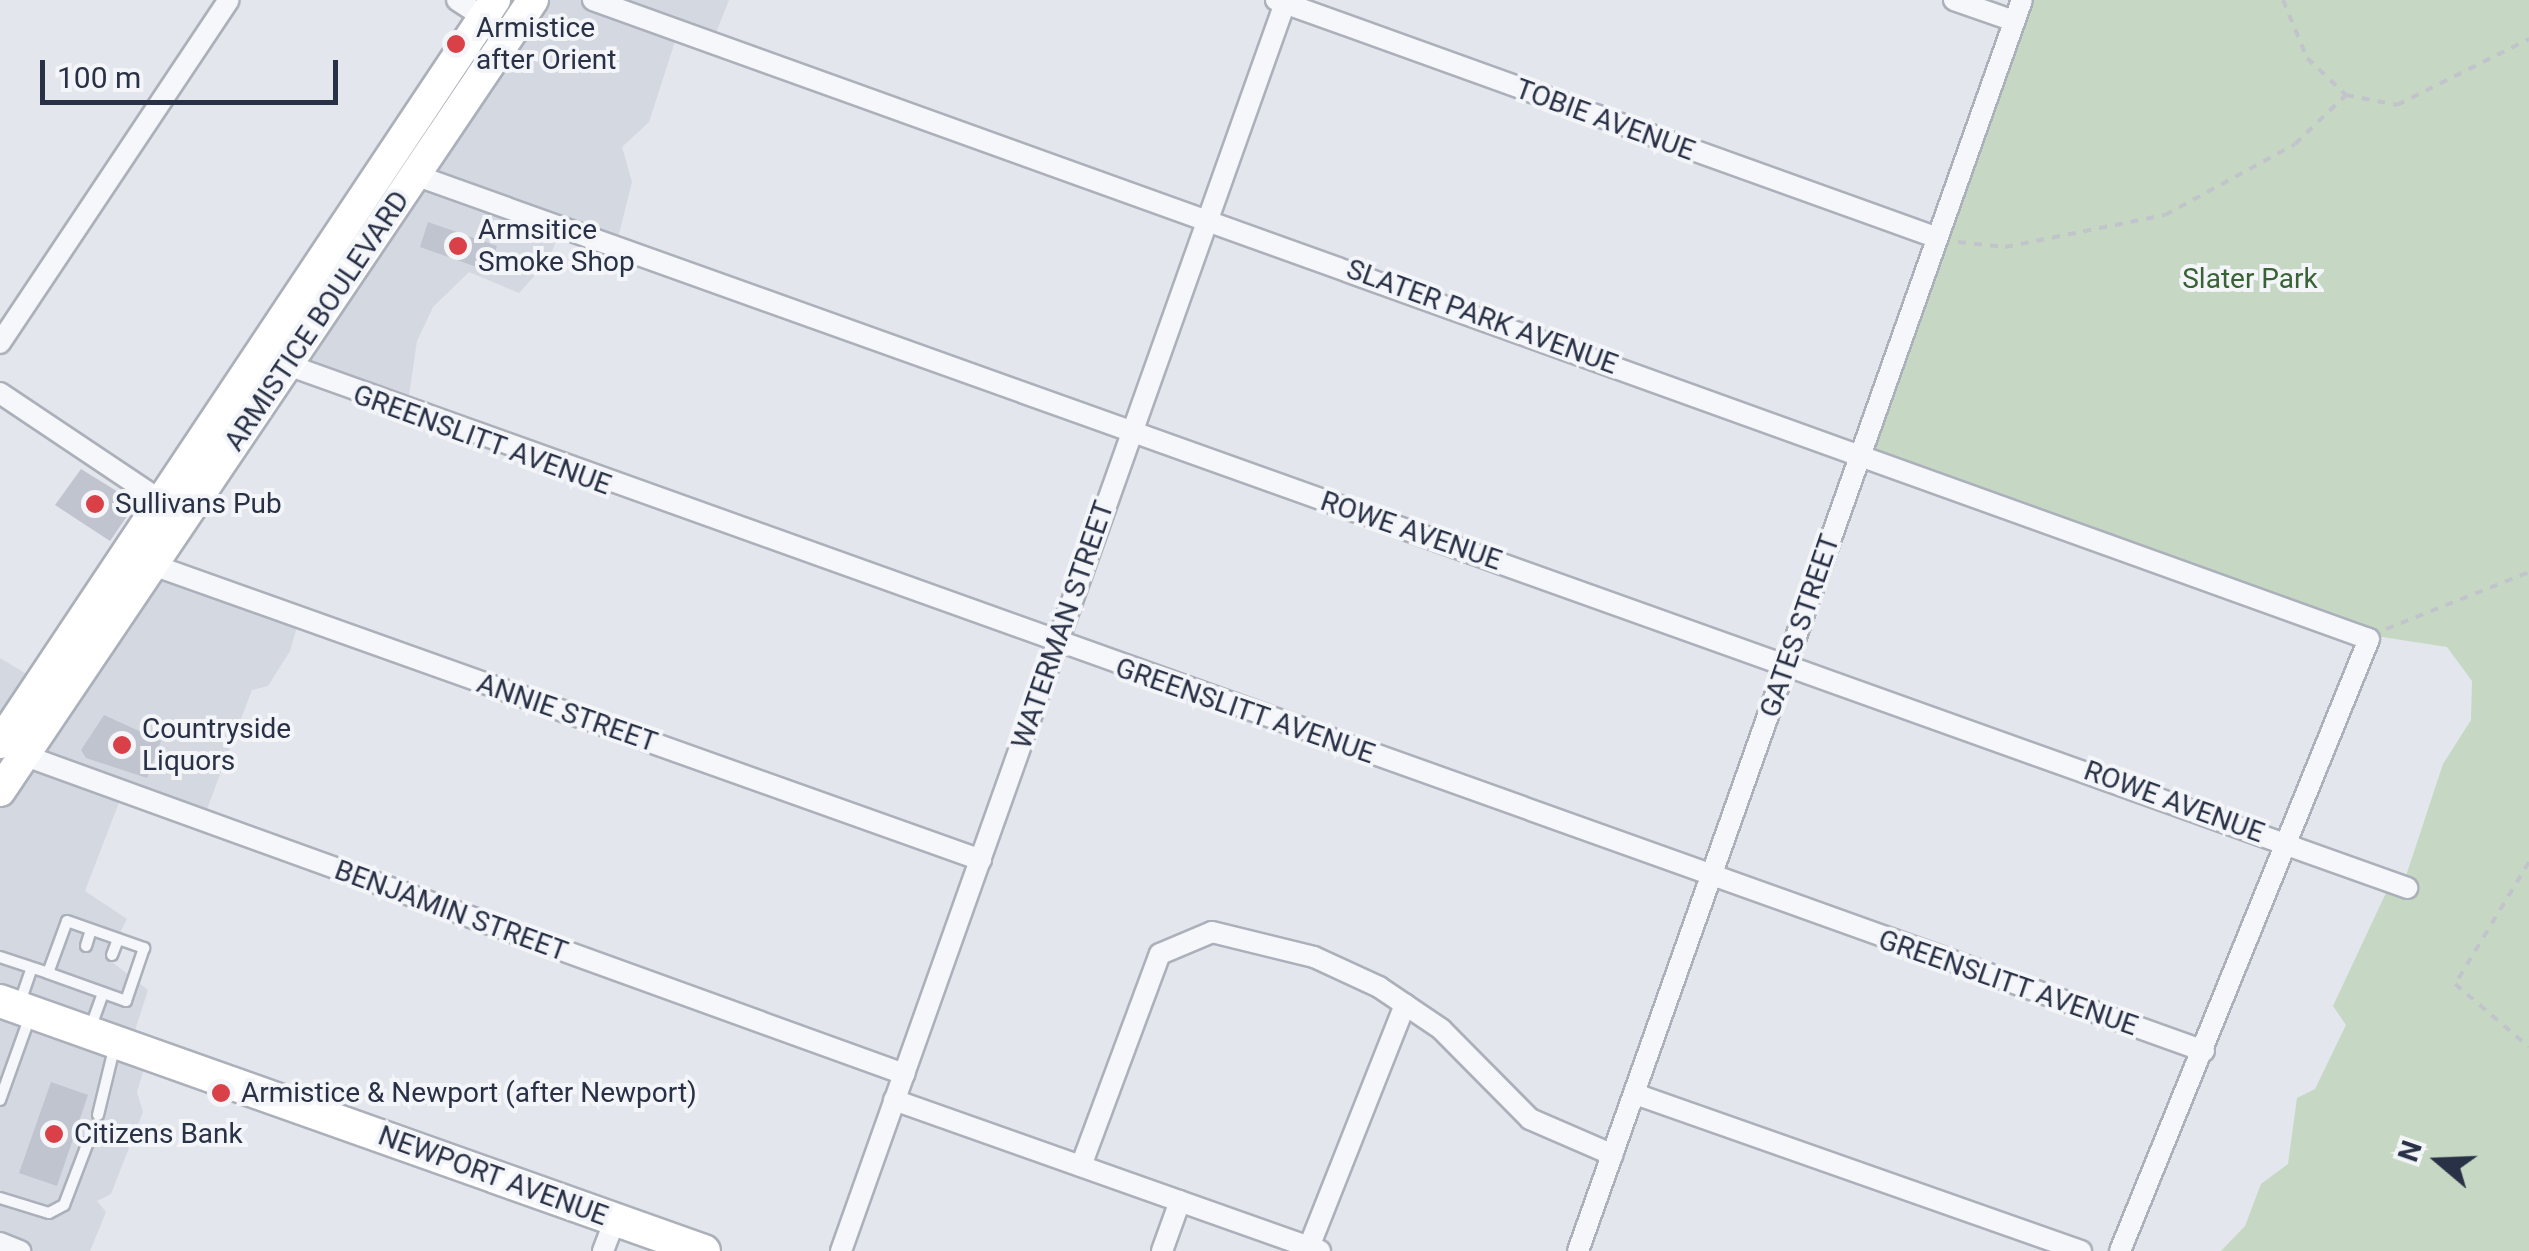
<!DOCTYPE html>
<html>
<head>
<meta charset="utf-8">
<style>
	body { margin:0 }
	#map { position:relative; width:2529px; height:1251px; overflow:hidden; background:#e3e6ec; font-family:Roboto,sans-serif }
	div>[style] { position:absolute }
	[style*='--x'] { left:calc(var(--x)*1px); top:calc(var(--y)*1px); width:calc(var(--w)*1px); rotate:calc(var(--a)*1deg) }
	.built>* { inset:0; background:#d4d8e1 }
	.green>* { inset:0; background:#c6d7c3 }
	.building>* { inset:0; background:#c0c4cf }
	.path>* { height:4px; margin-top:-2px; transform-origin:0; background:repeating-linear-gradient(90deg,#c1c4cb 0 8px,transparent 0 16px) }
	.roads { filter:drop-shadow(2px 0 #abb0ba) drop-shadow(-2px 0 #abb0ba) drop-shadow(0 2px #abb0ba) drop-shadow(0 -2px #abb0ba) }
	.lane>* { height:10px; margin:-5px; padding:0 5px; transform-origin:5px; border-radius:5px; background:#f6f7fa }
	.street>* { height:20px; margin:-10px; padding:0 10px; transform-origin:10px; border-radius:10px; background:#f6f7fa }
	.secondary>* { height:30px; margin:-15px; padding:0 15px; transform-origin:15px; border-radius:15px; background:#fff }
	.primary>* { height:32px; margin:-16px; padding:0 16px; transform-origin:16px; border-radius:16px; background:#fff }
	.dots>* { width:28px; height:28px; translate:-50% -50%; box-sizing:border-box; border:5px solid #f3f5f9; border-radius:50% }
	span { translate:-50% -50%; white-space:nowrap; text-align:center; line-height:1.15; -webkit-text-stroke:8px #f3f5f9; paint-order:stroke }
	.poi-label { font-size:28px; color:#293146 }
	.left { translate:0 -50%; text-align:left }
	.street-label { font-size:28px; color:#293146 }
	.park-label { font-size:28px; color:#396335 }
	.north { position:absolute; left:2389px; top:1111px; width:100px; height:100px; -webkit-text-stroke:8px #f3f5f9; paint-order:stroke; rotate:289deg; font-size:28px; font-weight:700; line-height:40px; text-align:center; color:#293146 }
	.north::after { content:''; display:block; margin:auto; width:35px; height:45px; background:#293146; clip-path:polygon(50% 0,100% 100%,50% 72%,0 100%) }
	.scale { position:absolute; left:40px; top:60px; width:298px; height:45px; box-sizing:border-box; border:5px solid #293146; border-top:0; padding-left:12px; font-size:30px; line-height:35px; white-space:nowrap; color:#293146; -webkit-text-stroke:8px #f3f5f9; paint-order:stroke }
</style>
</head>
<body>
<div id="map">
	<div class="built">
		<div style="clip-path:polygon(538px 0,729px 0,715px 35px,680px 26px,649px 122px,622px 147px,632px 182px,618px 238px,564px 222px,548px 261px,519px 293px,469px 272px,433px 307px,417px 341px,407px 409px,298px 369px)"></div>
		<div style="clip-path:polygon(154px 569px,301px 613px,290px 651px,268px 686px,252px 690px,204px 817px,123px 792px,85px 891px,127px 919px,107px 958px,148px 990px,130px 1046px,148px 1056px,137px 1092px,143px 1112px,111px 1194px,97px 1201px,106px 1212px,90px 1251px,0 1251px,0 658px,40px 682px)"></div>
	</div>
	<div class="green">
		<div style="clip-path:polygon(2022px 0,2529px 0,2529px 1251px,2221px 1251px,2245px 1226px,2261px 1184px,2288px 1164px,2297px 1098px,2315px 1089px,2346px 1025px,2333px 1006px,2392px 880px,2404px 882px,2443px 764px,2471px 720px,2472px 681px,2447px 647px,2376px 636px,1868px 450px)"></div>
	</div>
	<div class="building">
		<div style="clip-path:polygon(428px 222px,497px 246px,488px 271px,420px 247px)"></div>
		<div style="clip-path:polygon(81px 469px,136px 503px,110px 541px,55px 505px)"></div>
		<div style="clip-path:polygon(104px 715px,161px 741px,147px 778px,86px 758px,81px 750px)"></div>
		<div style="clip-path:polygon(51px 1082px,88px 1095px,57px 1186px,19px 1173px)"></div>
	</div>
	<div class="path">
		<div style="--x:2283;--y:0;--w:63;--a:67.5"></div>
		<div style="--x:2307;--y:58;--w:54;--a:43.5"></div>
		<div style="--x:2346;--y:95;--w:52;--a:11.1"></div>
		<div style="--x:2397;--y:105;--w:148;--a:-26.6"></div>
		<div style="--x:1958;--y:242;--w:47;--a:6.1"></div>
		<div style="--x:2005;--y:247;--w:163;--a:-11.3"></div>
		<div style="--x:2165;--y:215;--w:148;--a:-28.6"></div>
		<div style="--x:2295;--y:144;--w:71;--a:-43.9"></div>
		<div style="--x:2386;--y:629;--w:154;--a:-21.7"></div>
		<div style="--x:2529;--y:862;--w:143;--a:121.2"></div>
		<div style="--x:2455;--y:984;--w:97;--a:40.4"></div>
	</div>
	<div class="roads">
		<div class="lane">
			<div style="--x:86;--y:946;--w:17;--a:-73"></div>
			<div style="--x:112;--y:955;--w:17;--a:-69"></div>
			<div style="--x:0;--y:957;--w:51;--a:18.4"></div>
			<div style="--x:48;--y:973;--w:55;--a:-69.9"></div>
			<div style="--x:67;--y:921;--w:82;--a:19.3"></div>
			<div style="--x:144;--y:948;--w:56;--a:108.8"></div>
			<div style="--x:126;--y:1001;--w:83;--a:-160.3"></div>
			<div style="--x:19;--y:1005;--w:39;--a:-71"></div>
			<div style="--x:90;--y:1029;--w:38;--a:-70"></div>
			<div style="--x:0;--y:1100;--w:89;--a:-70.3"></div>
			<div style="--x:98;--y:1115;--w:68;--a:-76.4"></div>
			<div style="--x:0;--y:1198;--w:51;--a:17"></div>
			<div style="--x:49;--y:1213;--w:17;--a:-28"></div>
			<div style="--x:64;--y:1205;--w:67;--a:-69.1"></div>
		</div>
		<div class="street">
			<div style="--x:457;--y:0;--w:31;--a:33"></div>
			<div style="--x:593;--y:0;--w:1887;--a:19.79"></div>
			<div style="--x:2369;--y:639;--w:661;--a:112.14"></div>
			<div style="--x:1276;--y:0;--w:700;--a:19.78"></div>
			<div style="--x:1954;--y:0;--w:64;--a:19.3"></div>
			<div style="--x:415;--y:175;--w:2116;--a:19.69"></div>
			<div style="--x:0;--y:343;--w:412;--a:-56.3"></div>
			<div style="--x:288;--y:365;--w:2035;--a:19.7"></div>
			<div style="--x:0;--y:393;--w:196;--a:33.8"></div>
			<div style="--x:153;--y:565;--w:879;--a:19.61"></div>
			<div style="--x:15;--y:752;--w:946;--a:19.91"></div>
			<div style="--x:1635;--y:1094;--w:473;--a:19.4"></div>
			<div style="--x:894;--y:1100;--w:452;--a:19.5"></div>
			<div style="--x:1081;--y:1166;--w:226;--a:-69.6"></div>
			<div style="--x:1160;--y:954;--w:56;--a:-22.9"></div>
			<div style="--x:1212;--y:932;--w:105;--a:13.8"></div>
			<div style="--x:1314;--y:957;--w:72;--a:24.8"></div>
			<div style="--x:1379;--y:987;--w:75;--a:34.1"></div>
			<div style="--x:1441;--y:1029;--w:127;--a:45.3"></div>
			<div style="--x:1530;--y:1119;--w:90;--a:23.4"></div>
			<div style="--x:0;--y:1243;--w:22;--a:22"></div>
			<div style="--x:1309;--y:1247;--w:261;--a:-68.4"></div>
			<div style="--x:603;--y:1251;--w:34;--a:-69"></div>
			<div style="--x:841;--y:1251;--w:1328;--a:-70.42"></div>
			<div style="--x:1162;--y:1251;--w:53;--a:-70.2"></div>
			<div style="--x:1578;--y:1251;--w:1327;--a:-70.46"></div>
		</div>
		<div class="secondary">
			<div style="--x:0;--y:743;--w:893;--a:-56.33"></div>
			<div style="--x:0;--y:791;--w:954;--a:-56.03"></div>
		</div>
		<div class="primary">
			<div style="--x:0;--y:1001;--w:747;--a:19.55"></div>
		</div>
	</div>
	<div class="dots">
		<div style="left:456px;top:44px;background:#d94047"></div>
		<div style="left:458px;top:246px;background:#d94047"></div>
		<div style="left:95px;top:504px;background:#d94047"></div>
		<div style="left:122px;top:745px;background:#d94047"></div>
		<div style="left:221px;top:1093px;background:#d94047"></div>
		<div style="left:54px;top:1134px;background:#d94047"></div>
	</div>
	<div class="poi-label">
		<span class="left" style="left:476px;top:44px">Armistice<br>after Orient</span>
		<span class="left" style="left:478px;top:246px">Armsitice<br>Smoke Shop</span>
		<span class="left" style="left:115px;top:504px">Sullivans Pub</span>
		<span class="left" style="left:142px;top:745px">Countryside<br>Liquors</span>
		<span class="left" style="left:241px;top:1093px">Armistice &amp; Newport (after Newport)</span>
		<span class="left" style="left:74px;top:1134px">Citizens Bank</span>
	</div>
	<div class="street-label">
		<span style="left:1605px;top:120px;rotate:20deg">TOBIE AVENUE</span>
		<span style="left:1482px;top:317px;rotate:20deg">SLATER PARK AVENUE</span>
		<span style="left:317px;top:321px;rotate:-56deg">ARMISTICE BOULEVARD</span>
		<span style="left:482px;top:440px;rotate:20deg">GREENSLITT AVENUE</span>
		<span style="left:1411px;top:531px;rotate:19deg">ROWE AVENUE</span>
		<span style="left:1063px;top:625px;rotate:-71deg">WATERMAN STREET</span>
		<span style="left:1800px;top:626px;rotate:-71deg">GATES STREET</span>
		<span style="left:1245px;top:711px;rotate:19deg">GREENSLITT AVENUE</span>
		<span style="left:567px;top:713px;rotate:19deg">ANNIE STREET</span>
		<span style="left:2174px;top:802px;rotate:20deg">ROWE AVENUE</span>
		<span style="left:451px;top:911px;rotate:20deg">BENJAMIN STREET</span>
		<span style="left:2008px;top:983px;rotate:19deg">GREENSLITT AVENUE</span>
		<span style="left:493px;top:1176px;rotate:20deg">NEWPORT AVENUE</span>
	</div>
	<div class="park-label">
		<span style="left:2250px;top:279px">Slater Park</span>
	</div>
	<div class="north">N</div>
	<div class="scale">100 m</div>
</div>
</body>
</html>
